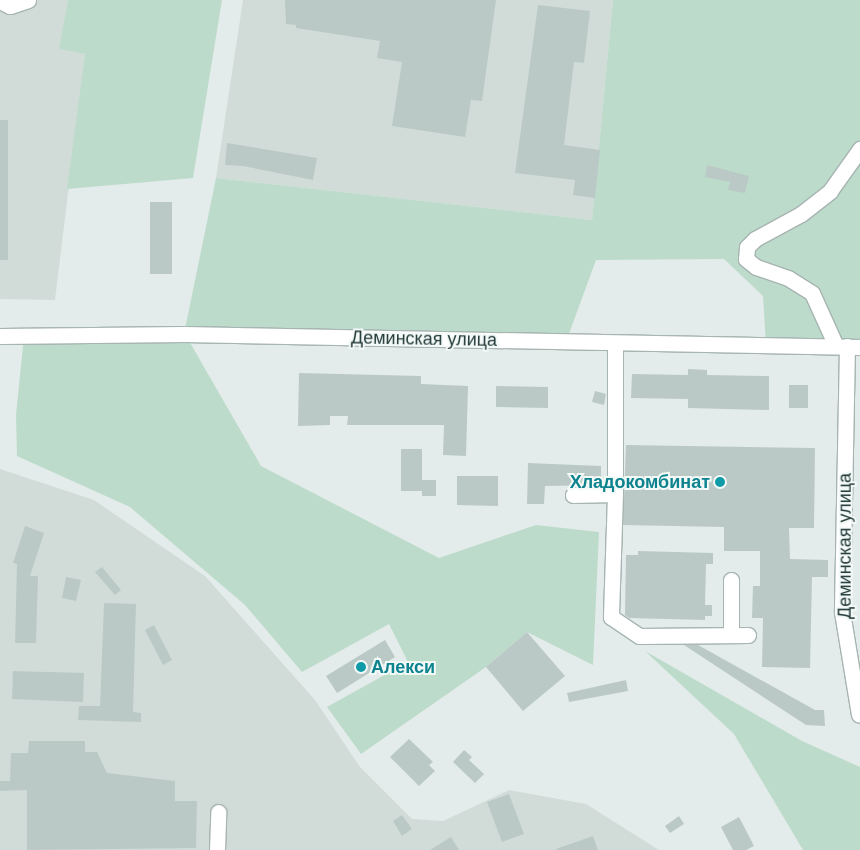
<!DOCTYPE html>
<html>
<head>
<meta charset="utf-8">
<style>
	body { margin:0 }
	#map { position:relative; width:860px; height:850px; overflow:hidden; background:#e3ecea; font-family:Arial,sans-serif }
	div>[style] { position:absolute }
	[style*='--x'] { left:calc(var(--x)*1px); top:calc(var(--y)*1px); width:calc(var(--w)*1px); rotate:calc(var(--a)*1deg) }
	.built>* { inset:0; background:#d1dcd9 }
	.green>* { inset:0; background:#bddbcb }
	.building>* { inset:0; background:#bbc9c6 }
	.roads { filter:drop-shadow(1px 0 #a6b4b2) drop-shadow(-1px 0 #a6b4b2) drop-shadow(0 1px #a6b4b2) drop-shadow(0 -1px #a6b4b2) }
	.minor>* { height:15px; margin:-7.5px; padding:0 7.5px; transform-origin:7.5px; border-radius:7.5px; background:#fff }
	.dots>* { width:14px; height:14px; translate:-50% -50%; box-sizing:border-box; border:2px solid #f3f9f7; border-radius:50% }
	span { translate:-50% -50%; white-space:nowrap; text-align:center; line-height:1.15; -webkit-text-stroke:4px #f3f9f7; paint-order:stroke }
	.street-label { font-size:18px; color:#243c3a }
	.culture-label { font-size:18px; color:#0d838f; font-weight:700 }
	.right { translate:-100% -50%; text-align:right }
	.left { translate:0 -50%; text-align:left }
</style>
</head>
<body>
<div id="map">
	<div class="built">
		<div style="clip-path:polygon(0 0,68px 0,60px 49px,85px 54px,55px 300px,0 299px)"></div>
		<div style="clip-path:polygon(243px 0,613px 0,592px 220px,216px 178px)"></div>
		<div style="clip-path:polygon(0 469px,94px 500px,205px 576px,315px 700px,360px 767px,412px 819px,443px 821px,509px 790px,586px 804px,659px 850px,0 850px)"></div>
	</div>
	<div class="green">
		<div style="clip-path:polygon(68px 0,222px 0,193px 178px,67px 189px,85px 54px,59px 49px)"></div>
		<div style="clip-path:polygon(613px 0,860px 0,860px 347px,766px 345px,763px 296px,724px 259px,596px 260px,566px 342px,185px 334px,261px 466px,439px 558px,536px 525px,599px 532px,593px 665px,527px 632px,486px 667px,361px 754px,327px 707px,408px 662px,389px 624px,302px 672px,245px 605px,130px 507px,17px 456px,16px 415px,24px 336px,184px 334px,216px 178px,592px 220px)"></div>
		<div style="clip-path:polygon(645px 651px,802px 741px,860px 767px,860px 850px,803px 850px,734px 734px)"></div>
	</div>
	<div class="building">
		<div style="clip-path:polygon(285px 0,496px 0,482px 101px,471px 100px,465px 137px,392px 126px,402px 62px,377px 58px,380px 41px,296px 28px,296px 25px,286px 24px)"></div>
		<div style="clip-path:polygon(538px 5px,590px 11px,584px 63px,574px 62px,564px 145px,600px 150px,595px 198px,573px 195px,575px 180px,515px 173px)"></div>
		<div style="clip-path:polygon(0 120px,8px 120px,8px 260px,0 260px)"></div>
		<div style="clip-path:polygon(227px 143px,317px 158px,313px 180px,243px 166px,225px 165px)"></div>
		<div style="clip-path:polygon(707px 165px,749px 176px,745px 193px,728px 190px,730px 182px,705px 177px)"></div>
		<div style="clip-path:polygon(150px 202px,172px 202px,172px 274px,150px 274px)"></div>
		<div style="clip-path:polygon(688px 369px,707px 370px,707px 375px,769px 376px,769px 410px,688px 408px,688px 399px,631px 398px,632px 374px,688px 375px)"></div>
		<div style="clip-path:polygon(299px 373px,421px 376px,421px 384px,468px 386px,466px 456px,443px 455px,444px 425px,347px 425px,348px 416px,330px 416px,330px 425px,298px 426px)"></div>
		<div style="clip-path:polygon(789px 385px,808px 385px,808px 408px,789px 408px)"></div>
		<div style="clip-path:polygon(496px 386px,548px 387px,548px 408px,496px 407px)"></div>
		<div style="clip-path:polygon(595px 391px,606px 394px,604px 405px,592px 402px)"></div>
		<div style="clip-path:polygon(626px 445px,815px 448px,814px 528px,789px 528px,790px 559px,828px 560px,828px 577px,812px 577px,810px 668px,762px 667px,763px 618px,752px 618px,753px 586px,760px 586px,760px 551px,724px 551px,724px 527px,623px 525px)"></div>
		<div style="clip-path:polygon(401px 449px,422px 449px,422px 480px,436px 480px,436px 496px,422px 496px,422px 491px,401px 491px)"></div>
		<div style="clip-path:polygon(528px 463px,601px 466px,601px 485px,545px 486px,544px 504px,527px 504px)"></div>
		<div style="clip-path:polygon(457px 476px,498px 476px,498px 506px,457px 505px)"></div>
		<div style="clip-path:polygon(25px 526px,44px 533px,30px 576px,38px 576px,36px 643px,15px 643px,17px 564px,13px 563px)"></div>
		<div style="clip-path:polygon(638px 551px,713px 553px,713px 564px,706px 564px,705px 605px,712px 605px,712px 616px,705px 616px,705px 620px,629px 618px,625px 615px,626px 555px,638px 555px)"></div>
		<div style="clip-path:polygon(102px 567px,121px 590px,115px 595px,95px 572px)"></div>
		<div style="clip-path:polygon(66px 577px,81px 580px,76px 601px,62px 598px)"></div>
		<div style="clip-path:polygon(104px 603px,136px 604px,133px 712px,141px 713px,141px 722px,78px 720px,79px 706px,100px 706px)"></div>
		<div style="clip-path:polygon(154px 625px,172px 660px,163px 665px,145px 630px)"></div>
		<div style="clip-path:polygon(527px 632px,565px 676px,523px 711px,486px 667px)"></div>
		<div style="clip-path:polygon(385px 640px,395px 657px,337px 693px,326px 676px)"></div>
		<div style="clip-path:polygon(684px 645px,698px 645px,815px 710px,824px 710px,825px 726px,806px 725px)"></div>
		<div style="clip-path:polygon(13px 671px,84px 673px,83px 702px,12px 699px)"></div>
		<div style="clip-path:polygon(626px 680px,628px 691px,569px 702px,567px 693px)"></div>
		<div style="clip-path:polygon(409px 739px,433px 762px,429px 765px,435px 771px,419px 786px,390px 757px)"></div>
		<div style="clip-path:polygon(29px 741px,85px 741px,85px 752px,97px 752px,107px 773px,175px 781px,175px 801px,197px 801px,196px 848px,27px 850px,27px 790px,0 791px,0 781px,10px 781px,11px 753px,28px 753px)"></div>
		<div style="clip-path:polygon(464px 750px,472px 757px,469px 760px,484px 774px,475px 783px,453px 762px)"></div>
		<div style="clip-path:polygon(509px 794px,524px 834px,502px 842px,487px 802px)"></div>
		<div style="clip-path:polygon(402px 815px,412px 829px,402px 836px,393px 821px)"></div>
		<div style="clip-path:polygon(679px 816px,684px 824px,670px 833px,665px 826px)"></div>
		<div style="clip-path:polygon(739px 817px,754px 846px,746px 850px,733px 850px,721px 827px)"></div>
		<div style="clip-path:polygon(593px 836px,598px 850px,556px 850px,556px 849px)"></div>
		<div style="clip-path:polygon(451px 837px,459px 850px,430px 850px)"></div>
	</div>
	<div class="roads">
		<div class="minor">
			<div style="--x:0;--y:1;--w:11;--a:27"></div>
			<div style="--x:10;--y:6;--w:19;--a:-18"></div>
			<div style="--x:0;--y:336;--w:184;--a:-0.6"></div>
			<div style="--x:184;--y:334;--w:676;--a:1.1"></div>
			<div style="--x:836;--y:346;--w:58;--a:-114.4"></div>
			<div style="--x:812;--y:293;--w:28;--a:-148"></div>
			<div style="--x:788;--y:278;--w:34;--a:-161"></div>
			<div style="--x:756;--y:267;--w:13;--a:-141"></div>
			<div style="--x:746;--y:259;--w:12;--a:-85"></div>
			<div style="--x:747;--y:247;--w:11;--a:-45"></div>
			<div style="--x:755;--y:239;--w:52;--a:-28.5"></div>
			<div style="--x:801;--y:214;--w:37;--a:-38"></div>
			<div style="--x:830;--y:191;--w:52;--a:-54.5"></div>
			<div style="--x:847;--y:346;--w:266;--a:91.1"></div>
			<div style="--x:842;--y:612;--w:104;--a:80.6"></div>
			<div style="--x:615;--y:494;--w:123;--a:91.9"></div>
			<div style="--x:611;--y:617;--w:34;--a:34"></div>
			<div style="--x:639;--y:636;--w:109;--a:-0.5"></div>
			<div style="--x:573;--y:495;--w:42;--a:-1.4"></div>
			<div style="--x:615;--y:494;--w:151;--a:-90"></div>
			<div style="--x:731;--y:580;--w:54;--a:90"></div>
			<div style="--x:217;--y:850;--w:38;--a:-88"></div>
		</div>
	</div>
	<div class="dots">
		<div style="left:720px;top:482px;background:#0f9aa8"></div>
		<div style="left:361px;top:667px;background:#0f9aa8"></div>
	</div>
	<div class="street-label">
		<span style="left:424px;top:339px;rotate:1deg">Деминская улица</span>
		<span style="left:845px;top:546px;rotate:-90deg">Деминская улица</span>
	</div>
	<div class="culture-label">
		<span class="right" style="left:710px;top:482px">Хладокомбинат</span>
		<span class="left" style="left:371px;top:667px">Алекси</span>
	</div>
</div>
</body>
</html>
